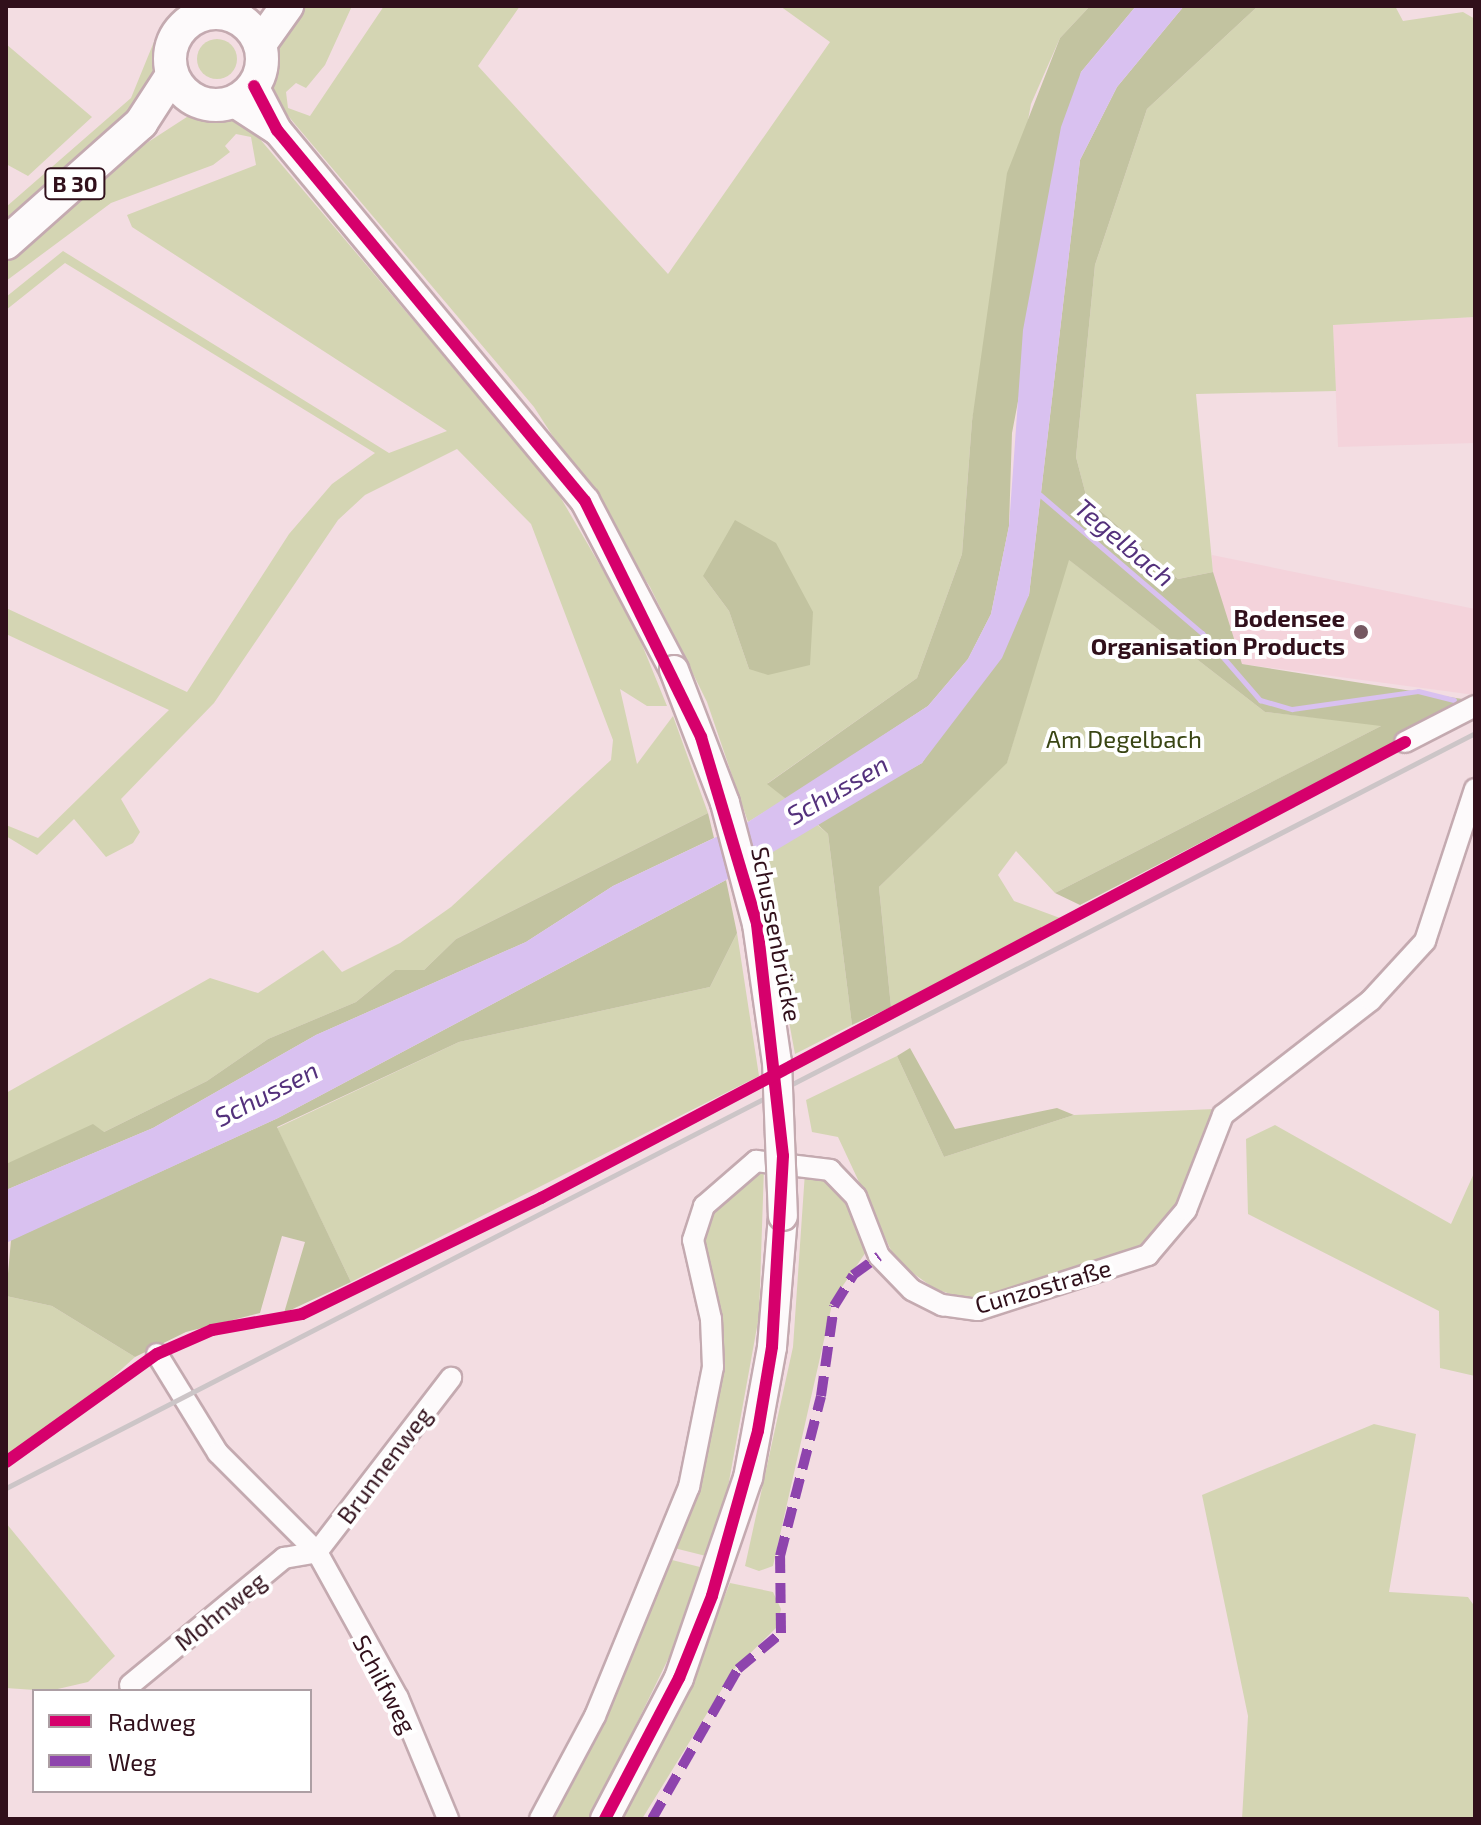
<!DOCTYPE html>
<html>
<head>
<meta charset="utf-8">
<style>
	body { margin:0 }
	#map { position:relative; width:1481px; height:1825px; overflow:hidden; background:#f3dde2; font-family:"Exo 2",sans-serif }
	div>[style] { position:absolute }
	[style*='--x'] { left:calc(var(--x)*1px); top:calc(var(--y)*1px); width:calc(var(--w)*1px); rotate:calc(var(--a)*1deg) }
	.built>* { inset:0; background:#f4d3db }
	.green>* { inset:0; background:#d4d5b3 }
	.round { border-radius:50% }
	.forest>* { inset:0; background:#c2c3a0 }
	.water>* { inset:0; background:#d9c1f0 }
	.stream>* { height:5px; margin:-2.5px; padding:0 2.5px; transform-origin:2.5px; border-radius:2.5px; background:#d9c1f0 }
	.roads { filter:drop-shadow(2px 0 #c4aab0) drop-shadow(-2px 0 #c4aab0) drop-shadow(0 2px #c4aab0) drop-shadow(0 -2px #c4aab0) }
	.street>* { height:20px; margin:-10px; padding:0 10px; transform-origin:10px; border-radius:10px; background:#fdfafb }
	.secondary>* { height:28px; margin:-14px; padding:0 14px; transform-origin:14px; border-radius:14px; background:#fdfafb }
	.primary>* { height:32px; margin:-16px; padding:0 16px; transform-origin:16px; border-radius:16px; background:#fdfafb }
	.primary>.ring { margin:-16px; padding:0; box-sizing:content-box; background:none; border:32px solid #fdfafb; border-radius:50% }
	.rail>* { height:5px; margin:-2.5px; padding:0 2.5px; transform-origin:2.5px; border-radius:2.5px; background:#ccc5c7 }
	.bridges { filter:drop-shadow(2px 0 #c4aab0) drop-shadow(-2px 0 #c4aab0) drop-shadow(0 2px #c4aab0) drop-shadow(0 -2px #c4aab0) }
	.secondary-bridge>* { height:28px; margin:-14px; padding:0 14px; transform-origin:14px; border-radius:14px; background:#fdfafb }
	.quiet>* { height:10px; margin-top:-5px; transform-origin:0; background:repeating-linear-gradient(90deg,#8e44ad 0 20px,transparent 0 30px) }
	.cycleway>* { height:12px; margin:-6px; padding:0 6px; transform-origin:6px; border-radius:6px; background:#d6006c }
	.dots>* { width:22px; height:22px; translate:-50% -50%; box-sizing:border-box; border:4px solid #fff; border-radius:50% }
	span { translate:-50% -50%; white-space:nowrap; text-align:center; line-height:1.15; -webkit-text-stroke:8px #fff; paint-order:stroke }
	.shield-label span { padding:2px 6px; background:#fff; border:2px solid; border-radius:6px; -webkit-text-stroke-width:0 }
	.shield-label { font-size:22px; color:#31101b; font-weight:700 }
	.poi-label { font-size:24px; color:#31101b; font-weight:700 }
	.right { translate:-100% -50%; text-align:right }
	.park-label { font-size:24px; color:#394513 }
	.street-label { font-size:24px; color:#31101b }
	.water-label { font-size:26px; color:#54317c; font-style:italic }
	.frame { position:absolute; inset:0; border:8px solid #31101b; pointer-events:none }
	.legend { position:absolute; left:32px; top:1689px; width:280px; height:104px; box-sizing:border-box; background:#fff; border:2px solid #ad9fa4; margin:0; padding:10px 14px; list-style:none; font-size:24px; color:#31101b }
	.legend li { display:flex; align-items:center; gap:16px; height:40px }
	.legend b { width:40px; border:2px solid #ad9fa4 }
</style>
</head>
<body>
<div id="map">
	<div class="built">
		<div style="clip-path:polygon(1475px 317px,1475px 443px,1338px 447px,1333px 325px)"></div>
		<div style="clip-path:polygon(1212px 555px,1475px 609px,1475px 695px,1241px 664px,1214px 595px)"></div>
	</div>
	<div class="green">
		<div style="clip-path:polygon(178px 6px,206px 6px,172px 30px,150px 95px,6px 230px,6px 207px,131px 98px,160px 27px)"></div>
		<div style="clip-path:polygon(evenodd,303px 6px,352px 6px,325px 65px,306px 88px,296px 83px,286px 92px,288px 108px,310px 116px,384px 6px,520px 6px,478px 66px,668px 274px,830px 42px,780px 6px,1090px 6px,1060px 38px,1031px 104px,972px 421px,962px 554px,917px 678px,768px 783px,786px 799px,748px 822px,707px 702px,650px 587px,534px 407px,278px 104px,272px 90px,273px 49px,303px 6px,703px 576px,810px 664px,749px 669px,729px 611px,703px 576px)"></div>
		<div style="clip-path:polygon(1258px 6px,1395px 6px,1403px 21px,1463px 12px,1475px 19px,1475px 317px,1333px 325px,1336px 391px,1196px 394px,1213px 572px,1178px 579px,1087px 499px,1076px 457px,1095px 265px,1147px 109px)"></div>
		<div class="round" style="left:197px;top:39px;width:40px;height:40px"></div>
		<div style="clip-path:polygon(6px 44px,92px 117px,28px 176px,6px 195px,28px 176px,6px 164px)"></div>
		<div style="clip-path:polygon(193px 113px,232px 116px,254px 132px,555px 488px,632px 620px,667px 706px,647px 706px,620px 689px,637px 764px,673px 716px,708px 813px,456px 939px,424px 970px,395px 970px,356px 1002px,268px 1039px,207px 1081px,104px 1132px,6px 1164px,6px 1093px,210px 978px,258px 993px,323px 950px,342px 972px,400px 943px,451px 907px,611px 760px,613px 740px,531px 524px,457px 449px,365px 495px,338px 520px,214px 703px,121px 799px,140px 832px,133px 843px,106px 857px,74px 819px,37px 855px,6px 836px,6px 825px,38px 838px,169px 710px,6px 634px,6px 608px,187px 692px,289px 534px,332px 484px,375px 453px,65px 263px,6px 310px,6px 297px,63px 251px,389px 453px,447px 431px,132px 227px,127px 215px,256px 165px,251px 137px,236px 134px,225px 146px,230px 152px,213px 165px,111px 203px,6px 281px,6px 261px,139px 148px)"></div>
		<div style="clip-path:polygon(1068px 559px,1265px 712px,1383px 725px,1055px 893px,1016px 851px,998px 875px,1014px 901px,1060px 918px,891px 1007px,879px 887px,1007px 762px)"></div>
		<div style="clip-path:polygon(814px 822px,828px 834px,852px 1025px,795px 1054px,759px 860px)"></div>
		<div style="clip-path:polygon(737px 933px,759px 1076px,351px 1282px,277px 1128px,459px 1042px,710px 987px)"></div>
		<div style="clip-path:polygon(897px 1056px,944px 1157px,1074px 1115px,1215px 1109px,1174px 1214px,1153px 1242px,1000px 1299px,966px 1299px,935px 1289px,896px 1261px,838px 1137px,812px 1132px,806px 1100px)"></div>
		<div style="clip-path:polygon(1275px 1125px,1451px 1224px,1475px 1171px,1475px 1376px,1440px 1368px,1439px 1311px,1248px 1214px,1246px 1139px)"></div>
		<div style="clip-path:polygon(764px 1168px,759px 1316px,728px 1487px,706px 1556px,666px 1546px,710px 1417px,703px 1234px,713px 1204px)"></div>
		<div style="clip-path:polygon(805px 1172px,835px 1184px,852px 1207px,866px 1252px,833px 1300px,773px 1566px,759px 1571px,745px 1566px,793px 1347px)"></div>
		<div style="clip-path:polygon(6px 1296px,52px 1306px,135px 1357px,79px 1408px,6px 1456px)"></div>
		<div style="clip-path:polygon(1374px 1424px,1416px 1434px,1389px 1592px,1468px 1597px,1475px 1607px,1475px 1819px,1242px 1819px,1248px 1716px,1202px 1495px)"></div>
		<div style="clip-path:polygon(6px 1523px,115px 1656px,88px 1682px,49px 1691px,6px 1688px)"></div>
		<div style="clip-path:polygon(660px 1557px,700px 1567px,674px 1647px,590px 1819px,548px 1819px,591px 1746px)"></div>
		<div style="clip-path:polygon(730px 1583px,773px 1592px,781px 1609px,777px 1627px,735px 1668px,642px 1819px,620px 1819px,681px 1702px)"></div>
	</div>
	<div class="forest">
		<div style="clip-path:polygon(1090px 6px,1136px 6px,1081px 72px,1012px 433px,1009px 526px,991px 614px,968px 659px,928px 706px,786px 799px,767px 784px,917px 678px,962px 554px,972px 421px,1007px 173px,1060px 38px)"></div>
		<div style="clip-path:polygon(1184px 6px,1258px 6px,1147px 109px,1095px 265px,1076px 457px,1087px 499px,1178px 579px,1213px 572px,1242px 664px,1475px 701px,1080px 905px,1055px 893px,1381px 726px,1265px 712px,1069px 560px,1007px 763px,879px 887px,891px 1007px,852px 1025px,828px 834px,815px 822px,922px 763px,1029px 595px,1080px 160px,1117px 87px)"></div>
		<div style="clip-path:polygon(735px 520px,776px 543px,813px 612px,810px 665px,768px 675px,749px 669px,729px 611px,703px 576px)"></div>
		<div style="clip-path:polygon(708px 813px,714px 838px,613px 886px,526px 942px,316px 1035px,153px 1128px,6px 1190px,6px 1164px,93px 1124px,104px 1132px,207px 1081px,268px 1039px,356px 1002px,395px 970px,424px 970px,456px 939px)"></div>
		<div style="clip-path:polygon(726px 880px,737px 933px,710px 987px,459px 1042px,277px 1127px,351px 1282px,284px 1313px,305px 1242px,282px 1236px,260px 1313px,186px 1332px,135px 1357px,52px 1306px,6px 1296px,11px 1240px,278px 1118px)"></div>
		<div style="clip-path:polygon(910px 1048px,955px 1129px,1057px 1108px,1074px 1115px,944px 1157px,897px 1056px)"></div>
	</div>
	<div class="water">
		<div style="clip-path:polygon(1136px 6px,1184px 6px,1117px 87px,1080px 160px,1029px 595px,1002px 658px,922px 763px,726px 880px,278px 1118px,6px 1243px,6px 1190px,153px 1128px,316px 1035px,526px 942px,613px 886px,748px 822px,928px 706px,968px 659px,991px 614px,1009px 526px,1023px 330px,1061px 127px,1081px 72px)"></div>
	</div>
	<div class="stream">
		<div style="--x:1038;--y:493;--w:216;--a:40.5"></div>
		<div style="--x:1202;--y:633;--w:89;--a:49.1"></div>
		<div style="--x:1260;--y:700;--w:33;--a:16"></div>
		<div style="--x:1292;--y:709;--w:127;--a:-8.1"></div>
		<div style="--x:1418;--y:691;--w:37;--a:14"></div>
	</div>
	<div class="roads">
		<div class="street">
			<div style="--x:1405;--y:742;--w:79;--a:-27.2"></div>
			<div style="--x:157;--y:1354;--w:116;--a:58.4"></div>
			<div style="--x:218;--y:1453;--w:140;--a:45"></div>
			<div style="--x:317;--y:1552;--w:167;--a:61"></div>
			<div style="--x:398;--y:1698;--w:131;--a:67.5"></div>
			<div style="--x:317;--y:1552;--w:220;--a:-52.4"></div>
			<div style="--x:130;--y:1685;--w:200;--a:-39.5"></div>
			<div style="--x:284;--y:1558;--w:34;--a:-10"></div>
			<div style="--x:540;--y:1819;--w:117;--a:-61.9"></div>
			<div style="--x:595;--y:1716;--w:248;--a:-67.7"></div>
			<div style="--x:689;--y:1487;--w:122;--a:-78.7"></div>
			<div style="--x:713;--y:1367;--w:48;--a:-92.4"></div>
			<div style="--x:711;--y:1319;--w:81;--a:-102.8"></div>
			<div style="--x:693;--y:1240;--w:36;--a:-72"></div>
			<div style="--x:704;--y:1206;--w:69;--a:-40.9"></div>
			<div style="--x:756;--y:1161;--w:75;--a:6.9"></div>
			<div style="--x:830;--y:1170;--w:37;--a:46"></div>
			<div style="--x:856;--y:1197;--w:63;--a:68.7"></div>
			<div style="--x:879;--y:1256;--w:47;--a:45.9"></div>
			<div style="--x:912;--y:1290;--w:34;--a:27"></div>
			<div style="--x:942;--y:1305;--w:36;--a:8"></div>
			<div style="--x:978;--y:1310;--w:179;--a:-17.9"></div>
			<div style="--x:1148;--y:1255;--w:59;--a:-49.8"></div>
			<div style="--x:1186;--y:1210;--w:102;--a:-68.7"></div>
			<div style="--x:1223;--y:1115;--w:187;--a:-37.8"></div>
			<div style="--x:1371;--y:1000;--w:80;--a:-47.5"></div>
			<div style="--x:1425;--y:941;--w:160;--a:-71.8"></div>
		</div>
		<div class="secondary">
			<div style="--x:254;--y:86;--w:50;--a:62.4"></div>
			<div style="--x:277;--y:130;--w:482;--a:50.3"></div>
			<div style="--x:585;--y:501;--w:191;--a:62.2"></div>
			<div style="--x:233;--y:102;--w:51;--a:33.1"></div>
			<div style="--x:605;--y:1819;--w:159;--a:-62.3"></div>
			<div style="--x:679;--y:1678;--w:212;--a:-71"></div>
			<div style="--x:748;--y:1478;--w:133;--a:-79.6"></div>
			<div style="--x:772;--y:1347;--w:131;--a:-85.2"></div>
		</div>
		<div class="primary">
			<div class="ring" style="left:170px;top:13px;width:60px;height:60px"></div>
			<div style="--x:260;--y:44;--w:47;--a:-54.6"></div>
			<div style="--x:6;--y:243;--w:181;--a:-41.6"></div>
			<div style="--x:141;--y:123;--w:57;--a:-57.1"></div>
		</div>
	</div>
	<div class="rail">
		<div style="--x:6;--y:1488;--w:1652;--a:-27.2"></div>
	</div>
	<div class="bridges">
		<div class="secondary-bridge">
			<div style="--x:674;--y:670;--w:142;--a:69"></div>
			<div style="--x:725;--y:803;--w:125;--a:75.2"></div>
			<div style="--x:757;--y:924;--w:139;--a:81.8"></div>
			<div style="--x:777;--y:1062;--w:154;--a:87.8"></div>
		</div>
	</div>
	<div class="quiet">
		<div style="--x:652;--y:1819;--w:173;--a:-60.2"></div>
		<div style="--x:738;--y:1669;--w:56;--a:-39.9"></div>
		<div style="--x:781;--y:1633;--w:77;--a:-90.7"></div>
		<div style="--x:780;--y:1556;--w:165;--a:-75.6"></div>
		<div style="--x:821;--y:1396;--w:91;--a:-81.8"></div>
		<div style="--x:834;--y:1306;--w:36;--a:-58"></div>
		<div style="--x:853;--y:1275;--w:32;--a:-36"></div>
	</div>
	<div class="cycleway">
		<div style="--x:254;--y:86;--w:50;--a:62.4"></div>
		<div style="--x:277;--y:130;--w:482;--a:50.3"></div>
		<div style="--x:585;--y:501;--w:263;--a:63.8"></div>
		<div style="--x:701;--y:737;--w:195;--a:73.3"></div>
		<div style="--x:757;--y:924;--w:233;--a:83.6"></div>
		<div style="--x:783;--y:1156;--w:191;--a:93.3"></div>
		<div style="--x:772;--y:1347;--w:85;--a:99.5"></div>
		<div style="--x:758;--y:1431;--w:171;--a:105.6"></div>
		<div style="--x:712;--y:1596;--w:88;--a:111.9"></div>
		<div style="--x:679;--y:1678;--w:159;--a:117.7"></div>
		<div style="--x:6;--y:1462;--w:186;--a:-35.6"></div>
		<div style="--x:157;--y:1354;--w:60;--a:-23.6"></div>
		<div style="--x:212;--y:1330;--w:91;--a:-10.1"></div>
		<div style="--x:302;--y:1314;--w:266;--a:-25.9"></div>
		<div style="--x:541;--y:1198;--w:977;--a:-27.82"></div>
	</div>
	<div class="dots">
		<div style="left:1361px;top:632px;background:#755861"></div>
	</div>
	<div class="shield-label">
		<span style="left:75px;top:184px">B 30</span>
	</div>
	<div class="poi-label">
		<span class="right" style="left:1345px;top:632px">Bodensee<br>Organisation Products</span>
	</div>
	<div class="park-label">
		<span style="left:1124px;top:739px">Am Degelbach</span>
	</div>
	<div class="street-label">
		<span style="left:777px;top:934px;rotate:79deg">Schussenbrücke</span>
		<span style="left:1043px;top:1286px;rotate:-16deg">Cunzostraße</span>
		<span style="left:384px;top:1465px;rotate:-53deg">Brunnenweg</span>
		<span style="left:220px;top:1611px;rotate:-39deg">Mohnweg</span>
		<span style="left:385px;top:1684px;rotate:62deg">Schilfweg</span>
	</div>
	<div class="water-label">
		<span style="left:1125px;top:542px;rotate:40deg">Tegelbach</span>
		<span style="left:837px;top:789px;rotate:-30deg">Schussen</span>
		<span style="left:266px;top:1093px;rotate:-27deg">Schussen</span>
	</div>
	<div class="frame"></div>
	<ul class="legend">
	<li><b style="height:10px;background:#d6006c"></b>Radweg</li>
	<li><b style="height:10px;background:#8e44ad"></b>Weg</li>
	</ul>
</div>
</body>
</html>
